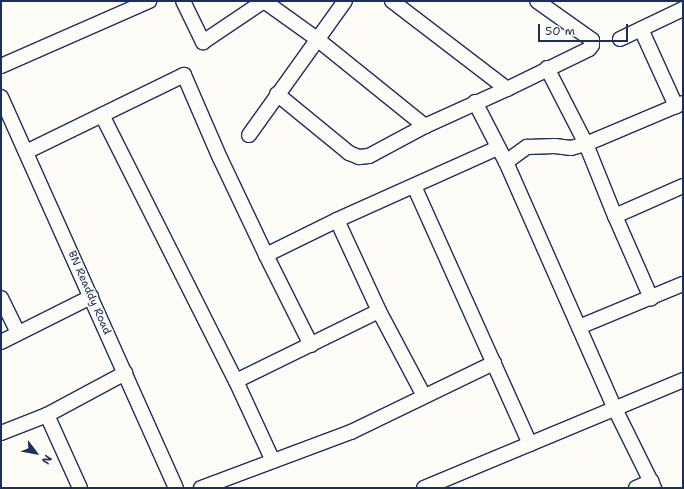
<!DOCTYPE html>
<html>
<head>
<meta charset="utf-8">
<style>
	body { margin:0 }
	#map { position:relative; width:684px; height:489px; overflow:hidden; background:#fdfcf7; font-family:"Shantell Sans",sans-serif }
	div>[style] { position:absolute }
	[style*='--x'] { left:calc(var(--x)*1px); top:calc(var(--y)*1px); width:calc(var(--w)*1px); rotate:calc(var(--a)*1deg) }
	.roads { filter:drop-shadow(1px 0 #1b2f5e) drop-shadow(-1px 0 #1b2f5e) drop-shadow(0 1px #1b2f5e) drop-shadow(0 -1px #1b2f5e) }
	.minor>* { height:14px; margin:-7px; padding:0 7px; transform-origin:7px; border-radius:7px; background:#fdfcf7 }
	span { translate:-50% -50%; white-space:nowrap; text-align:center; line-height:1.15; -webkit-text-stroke:3px #fdfcf7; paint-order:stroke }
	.street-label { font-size:11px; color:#1b2f5e }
	.frame { position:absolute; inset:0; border:2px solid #1b2f5e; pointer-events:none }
	.north { position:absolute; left:16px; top:433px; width:40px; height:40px; -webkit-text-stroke:3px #fdfcf7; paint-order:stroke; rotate:122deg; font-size:11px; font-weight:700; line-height:16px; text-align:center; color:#1b2f5e }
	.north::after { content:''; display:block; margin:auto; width:14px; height:18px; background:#1b2f5e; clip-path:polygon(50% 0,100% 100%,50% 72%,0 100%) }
	.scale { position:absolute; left:538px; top:24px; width:90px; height:18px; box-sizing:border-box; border:2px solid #1b2f5e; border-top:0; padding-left:5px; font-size:12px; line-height:14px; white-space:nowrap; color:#1b2f5e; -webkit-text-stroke:3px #fdfcf7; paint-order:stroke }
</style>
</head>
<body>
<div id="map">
	<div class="roads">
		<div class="minor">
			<div style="--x:183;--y:1;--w:46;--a:64"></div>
			<div style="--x:203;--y:42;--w:73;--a:-33.9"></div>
			<div style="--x:264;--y:1;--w:65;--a:35.6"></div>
			<div style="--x:317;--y:39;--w:139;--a:38.9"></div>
			<div style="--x:392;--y:1;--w:145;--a:37.4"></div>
			<div style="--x:641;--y:29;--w:85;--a:65.6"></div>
			<div style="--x:620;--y:39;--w:70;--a:-25.5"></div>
			<div style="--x:1;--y:66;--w:162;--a:-23.7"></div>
			<div style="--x:547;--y:68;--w:85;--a:62.8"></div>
			<div style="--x:586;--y:144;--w:78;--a:68.1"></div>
			<div style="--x:615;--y:216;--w:90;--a:66.3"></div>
			<div style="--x:277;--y:94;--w:93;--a:39.3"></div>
			<div style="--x:349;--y:153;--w:11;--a:22"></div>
			<div style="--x:359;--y:157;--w:10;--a:-6"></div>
			<div style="--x:369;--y:156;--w:64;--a:-28.2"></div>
			<div style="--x:425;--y:126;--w:90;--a:-24.3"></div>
			<div style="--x:507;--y:89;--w:91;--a:-26"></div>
			<div style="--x:589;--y:49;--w:5;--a:-53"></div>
			<div style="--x:592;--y:45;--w:5;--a:-90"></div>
			<div style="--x:592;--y:40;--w:67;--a:-144.7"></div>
			<div style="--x:1;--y:97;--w:428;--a:65.9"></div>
			<div style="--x:475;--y:102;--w:68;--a:62.7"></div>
			<div style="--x:506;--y:162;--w:270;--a:66.2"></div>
			<div style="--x:615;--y:409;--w:88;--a:63.7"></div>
			<div style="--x:102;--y:115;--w:298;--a:63.3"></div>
			<div style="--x:236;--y:381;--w:88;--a:65.2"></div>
			<div style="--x:249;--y:135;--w:165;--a:-54.4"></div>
			<div style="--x:26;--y:152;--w:176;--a:-26"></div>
			<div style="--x:184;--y:75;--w:90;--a:66.6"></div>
			<div style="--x:220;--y:158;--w:107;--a:64.6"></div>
			<div style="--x:506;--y:162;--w:26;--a:-36"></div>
			<div style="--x:527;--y:147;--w:28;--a:-2"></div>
			<div style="--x:555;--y:146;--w:16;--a:7"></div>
			<div style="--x:571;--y:148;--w:16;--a:-15"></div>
			<div style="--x:586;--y:144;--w:105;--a:-22.9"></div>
			<div style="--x:414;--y:186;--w:283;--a:65.8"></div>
			<div style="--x:615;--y:216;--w:74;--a:-23.8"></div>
			<div style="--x:1;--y:298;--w:39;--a:64"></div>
			<div style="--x:579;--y:327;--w:113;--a:-22.5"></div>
			<div style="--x:1;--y:342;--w:101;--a:-26.6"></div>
			<div style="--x:311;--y:345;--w:101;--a:-116.6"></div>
			<div style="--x:266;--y:255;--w:79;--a:-26.2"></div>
			<div style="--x:236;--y:381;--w:159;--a:-26.1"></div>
			<div style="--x:424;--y:396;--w:96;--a:-117.9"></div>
			<div style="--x:379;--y:311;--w:100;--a:-114.8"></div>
			<div style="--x:337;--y:220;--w:175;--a:-24.2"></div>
			<div style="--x:47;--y:415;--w:80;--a:65.7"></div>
			<div style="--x:1;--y:433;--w:49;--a:-21.4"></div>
			<div style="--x:47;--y:415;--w:89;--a:-28.3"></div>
			<div style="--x:201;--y:488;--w:160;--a:-20.5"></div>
			<div style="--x:351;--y:432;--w:159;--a:-25.8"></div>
			<div style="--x:424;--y:488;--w:281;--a:-22.6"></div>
			<div style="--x:636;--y:488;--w:17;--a:-24"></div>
		</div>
	</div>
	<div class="street-label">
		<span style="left:89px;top:293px;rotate:66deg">BN Readdy Road</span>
	</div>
	<div class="frame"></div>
	<div class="north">N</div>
	<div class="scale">50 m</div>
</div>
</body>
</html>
